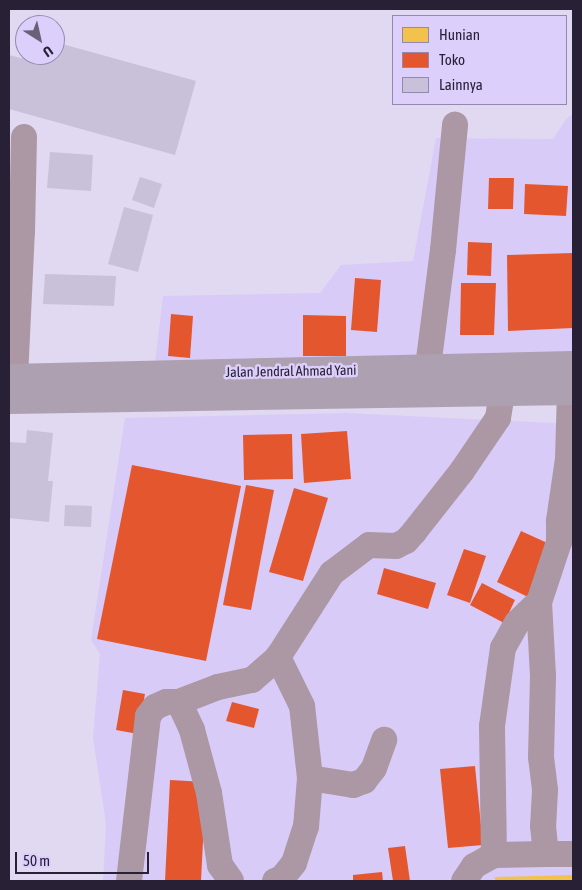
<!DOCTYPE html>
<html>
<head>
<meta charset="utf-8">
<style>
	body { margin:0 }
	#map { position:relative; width:582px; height:890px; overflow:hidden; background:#e0d9f1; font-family:"Asap Condensed",sans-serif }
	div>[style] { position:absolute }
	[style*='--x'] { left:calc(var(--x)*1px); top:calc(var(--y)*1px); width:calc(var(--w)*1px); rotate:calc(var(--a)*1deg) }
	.built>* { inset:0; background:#d9cbf8 }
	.homes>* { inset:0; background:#f2c14e }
	.shops>* { inset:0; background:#e4572e }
	.building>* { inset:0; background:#c9c0da }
	.minor>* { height:26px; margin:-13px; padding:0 13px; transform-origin:13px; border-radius:13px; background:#ac98a4 }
	.highway>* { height:28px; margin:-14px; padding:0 14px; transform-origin:14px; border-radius:14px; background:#ada0b1 }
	span { translate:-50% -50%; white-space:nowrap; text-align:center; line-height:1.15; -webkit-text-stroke:5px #dccffb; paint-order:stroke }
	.street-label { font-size:14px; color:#282136 }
	.frame { position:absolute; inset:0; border:10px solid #282136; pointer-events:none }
	.legend { position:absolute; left:392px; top:15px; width:175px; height:90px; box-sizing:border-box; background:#dccffb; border:1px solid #9489ac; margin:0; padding:6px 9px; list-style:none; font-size:15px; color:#282136 }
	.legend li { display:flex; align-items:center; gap:10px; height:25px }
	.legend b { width:25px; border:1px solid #9489ac }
	.north { position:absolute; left:15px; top:15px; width:50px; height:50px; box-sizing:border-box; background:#dccffb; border:1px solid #9489ac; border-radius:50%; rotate:145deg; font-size:14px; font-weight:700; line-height:20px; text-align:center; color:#282136 }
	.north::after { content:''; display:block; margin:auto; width:18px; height:22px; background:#686177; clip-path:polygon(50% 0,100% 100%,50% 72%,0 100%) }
	.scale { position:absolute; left:15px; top:852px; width:134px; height:22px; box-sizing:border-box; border:2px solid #282136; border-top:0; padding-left:6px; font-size:15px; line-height:18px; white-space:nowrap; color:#282136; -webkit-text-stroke:4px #dccffb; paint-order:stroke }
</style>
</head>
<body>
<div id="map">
	<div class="built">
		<div style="clip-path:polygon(573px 114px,573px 362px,154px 370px,163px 296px,320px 293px,341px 265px,413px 261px,436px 138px,553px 139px,566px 119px)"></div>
		<div style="clip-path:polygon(347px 413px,573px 424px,573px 881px,103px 881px,106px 824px,93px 738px,100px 654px,91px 640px,125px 418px)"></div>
	</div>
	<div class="homes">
		<div style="clip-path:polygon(573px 875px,573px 881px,495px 881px,495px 877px)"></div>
	</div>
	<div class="shops">
		<div style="clip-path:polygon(489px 178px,514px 178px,513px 209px,488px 209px)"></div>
		<div style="clip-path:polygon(525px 184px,568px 186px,566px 216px,524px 214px)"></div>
		<div style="clip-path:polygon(468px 242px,492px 243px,491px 276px,467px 275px)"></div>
		<div style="clip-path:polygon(573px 253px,573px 328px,508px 331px,507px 255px)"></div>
		<div style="clip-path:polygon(355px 278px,381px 280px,377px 332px,351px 330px)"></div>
		<div style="clip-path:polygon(461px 283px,496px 283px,494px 335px,460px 335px)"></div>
		<div style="clip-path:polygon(171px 314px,193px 316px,190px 358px,168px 356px)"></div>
		<div style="clip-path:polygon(303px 315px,346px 316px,346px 356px,303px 356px)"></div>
		<div style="clip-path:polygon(347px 431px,351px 479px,304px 483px,301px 434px)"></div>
		<div style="clip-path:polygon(292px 434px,293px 479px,244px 480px,243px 435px)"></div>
		<div style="clip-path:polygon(132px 465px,241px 486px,206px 661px,97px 639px)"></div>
		<div style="clip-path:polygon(246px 485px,274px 490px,251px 610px,223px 605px)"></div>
		<div style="clip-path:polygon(294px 488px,328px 498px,303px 581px,269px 572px)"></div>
		<div style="clip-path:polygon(521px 531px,554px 546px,530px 598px,497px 582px)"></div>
		<div style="clip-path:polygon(464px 549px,486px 556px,470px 603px,447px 595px)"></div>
		<div style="clip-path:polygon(384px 568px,436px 583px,428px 609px,377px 594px)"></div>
		<div style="clip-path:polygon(482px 583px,515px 600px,504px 623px,470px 605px)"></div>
		<div style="clip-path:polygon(123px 690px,145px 694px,138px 734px,116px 730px)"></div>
		<div style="clip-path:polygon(232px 702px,259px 709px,254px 728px,226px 721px)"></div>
		<div style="clip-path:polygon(475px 766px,483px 845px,448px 848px,440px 769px)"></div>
		<div style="clip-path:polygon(170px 780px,206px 782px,201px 881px,165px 881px)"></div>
		<div style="clip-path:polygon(405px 846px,410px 881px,393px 881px,388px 848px)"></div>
		<div style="clip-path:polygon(382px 872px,383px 881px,353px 881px,353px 875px)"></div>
	</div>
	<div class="building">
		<div style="clip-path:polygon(55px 42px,196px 81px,175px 155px,9px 109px,9px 55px,40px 63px,42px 55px,55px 55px)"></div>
		<div style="clip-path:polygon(50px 152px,93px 155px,91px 191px,47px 188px)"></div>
		<div style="clip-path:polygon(140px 177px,162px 184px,154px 208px,132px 200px)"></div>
		<div style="clip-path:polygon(124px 207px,153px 215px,138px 272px,108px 264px)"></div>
		<div style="clip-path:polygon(45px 274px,116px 276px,114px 306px,43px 304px)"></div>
		<div style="clip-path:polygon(27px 430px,53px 433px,48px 481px,53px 481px,49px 522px,9px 518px,9px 442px,26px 443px)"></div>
		<div style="clip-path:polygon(65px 505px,92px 506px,91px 527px,64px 526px)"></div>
	</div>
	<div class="minor">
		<div style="--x:428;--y:367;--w:118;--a:-82.7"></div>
		<div style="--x:443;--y:250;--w:126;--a:-84.5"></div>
		<div style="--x:15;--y:378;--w:146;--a:-87.3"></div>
		<div style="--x:22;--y:232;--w:95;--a:-88.8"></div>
		<div style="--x:570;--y:391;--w:68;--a:91.7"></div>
		<div style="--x:568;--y:459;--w:63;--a:98.3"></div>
		<div style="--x:559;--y:521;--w:21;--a:90"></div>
		<div style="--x:559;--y:542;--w:63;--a:108.4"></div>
		<div style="--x:539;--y:602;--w:74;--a:86.9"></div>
		<div style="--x:543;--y:676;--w:81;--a:91.4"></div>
		<div style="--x:541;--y:757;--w:33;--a:83"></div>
		<div style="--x:545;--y:790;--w:36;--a:93"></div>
		<div style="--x:543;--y:826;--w:28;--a:84"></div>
		<div style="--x:546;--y:854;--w:27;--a:0"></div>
		<div style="--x:179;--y:702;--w:42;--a:-21"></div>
		<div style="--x:218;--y:687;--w:35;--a:-12"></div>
		<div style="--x:252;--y:680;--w:35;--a:-41"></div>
		<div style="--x:310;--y:778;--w:44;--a:9.2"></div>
		<div style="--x:353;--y:785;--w:12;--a:-20"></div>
		<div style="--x:364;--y:781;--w:16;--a:-52"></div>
		<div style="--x:374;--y:768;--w:30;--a:-70"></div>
		<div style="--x:494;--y:855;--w:52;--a:-1.1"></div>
		<div style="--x:129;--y:881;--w:166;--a:-83.4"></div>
		<div style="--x:148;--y:716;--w:11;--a:-52"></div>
		<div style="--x:155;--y:707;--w:12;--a:-24"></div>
		<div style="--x:166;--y:702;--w:13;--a:0"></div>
		<div style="--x:179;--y:702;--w:31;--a:65"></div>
		<div style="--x:192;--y:730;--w:65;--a:74.9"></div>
		<div style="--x:209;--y:793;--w:73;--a:81.3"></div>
		<div style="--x:220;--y:865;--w:19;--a:55"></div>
		<div style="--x:275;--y:881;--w:8;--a:-23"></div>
		<div style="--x:282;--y:878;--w:19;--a:-51"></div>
		<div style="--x:294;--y:863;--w:38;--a:-72"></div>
		<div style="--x:306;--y:827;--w:49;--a:-85.3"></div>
		<div style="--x:310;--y:778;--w:72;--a:-96.3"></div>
		<div style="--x:302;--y:706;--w:55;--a:-116.1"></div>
		<div style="--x:278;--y:657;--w:100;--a:-57.3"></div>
		<div style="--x:332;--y:573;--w:46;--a:-37.1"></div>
		<div style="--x:369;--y:545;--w:27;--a:2"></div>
		<div style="--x:396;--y:546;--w:11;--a:-27"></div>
		<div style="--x:406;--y:541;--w:12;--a:-48"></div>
		<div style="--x:414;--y:532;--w:78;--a:-51.8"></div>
		<div style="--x:462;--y:471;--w:64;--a:-55.8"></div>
		<div style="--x:498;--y:418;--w:26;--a:-81"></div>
		<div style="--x:464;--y:881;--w:18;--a:-56"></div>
		<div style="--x:474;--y:866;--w:23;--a:-29"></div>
		<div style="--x:494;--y:855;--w:129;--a:-90.9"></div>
		<div style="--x:492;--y:726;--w:79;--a:-82"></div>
		<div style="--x:503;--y:648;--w:29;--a:-61"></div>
		<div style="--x:517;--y:623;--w:30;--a:-44"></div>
	</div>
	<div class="highway">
		<div style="--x:9;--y:378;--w:564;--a:-1.32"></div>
		<div style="--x:9;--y:400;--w:564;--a:-0.91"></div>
	</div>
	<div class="street-label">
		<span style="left:291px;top:371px;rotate:-1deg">Jalan Jendral Ahmad Yani</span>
	</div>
	<div class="frame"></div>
	<ul class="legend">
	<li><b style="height:14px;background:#f2c14e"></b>Hunian</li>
	<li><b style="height:14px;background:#e4572e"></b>Toko</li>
	<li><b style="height:14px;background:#c9c0da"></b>Lainnya</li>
	</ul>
	<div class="north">U</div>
	<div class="scale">50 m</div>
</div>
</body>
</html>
